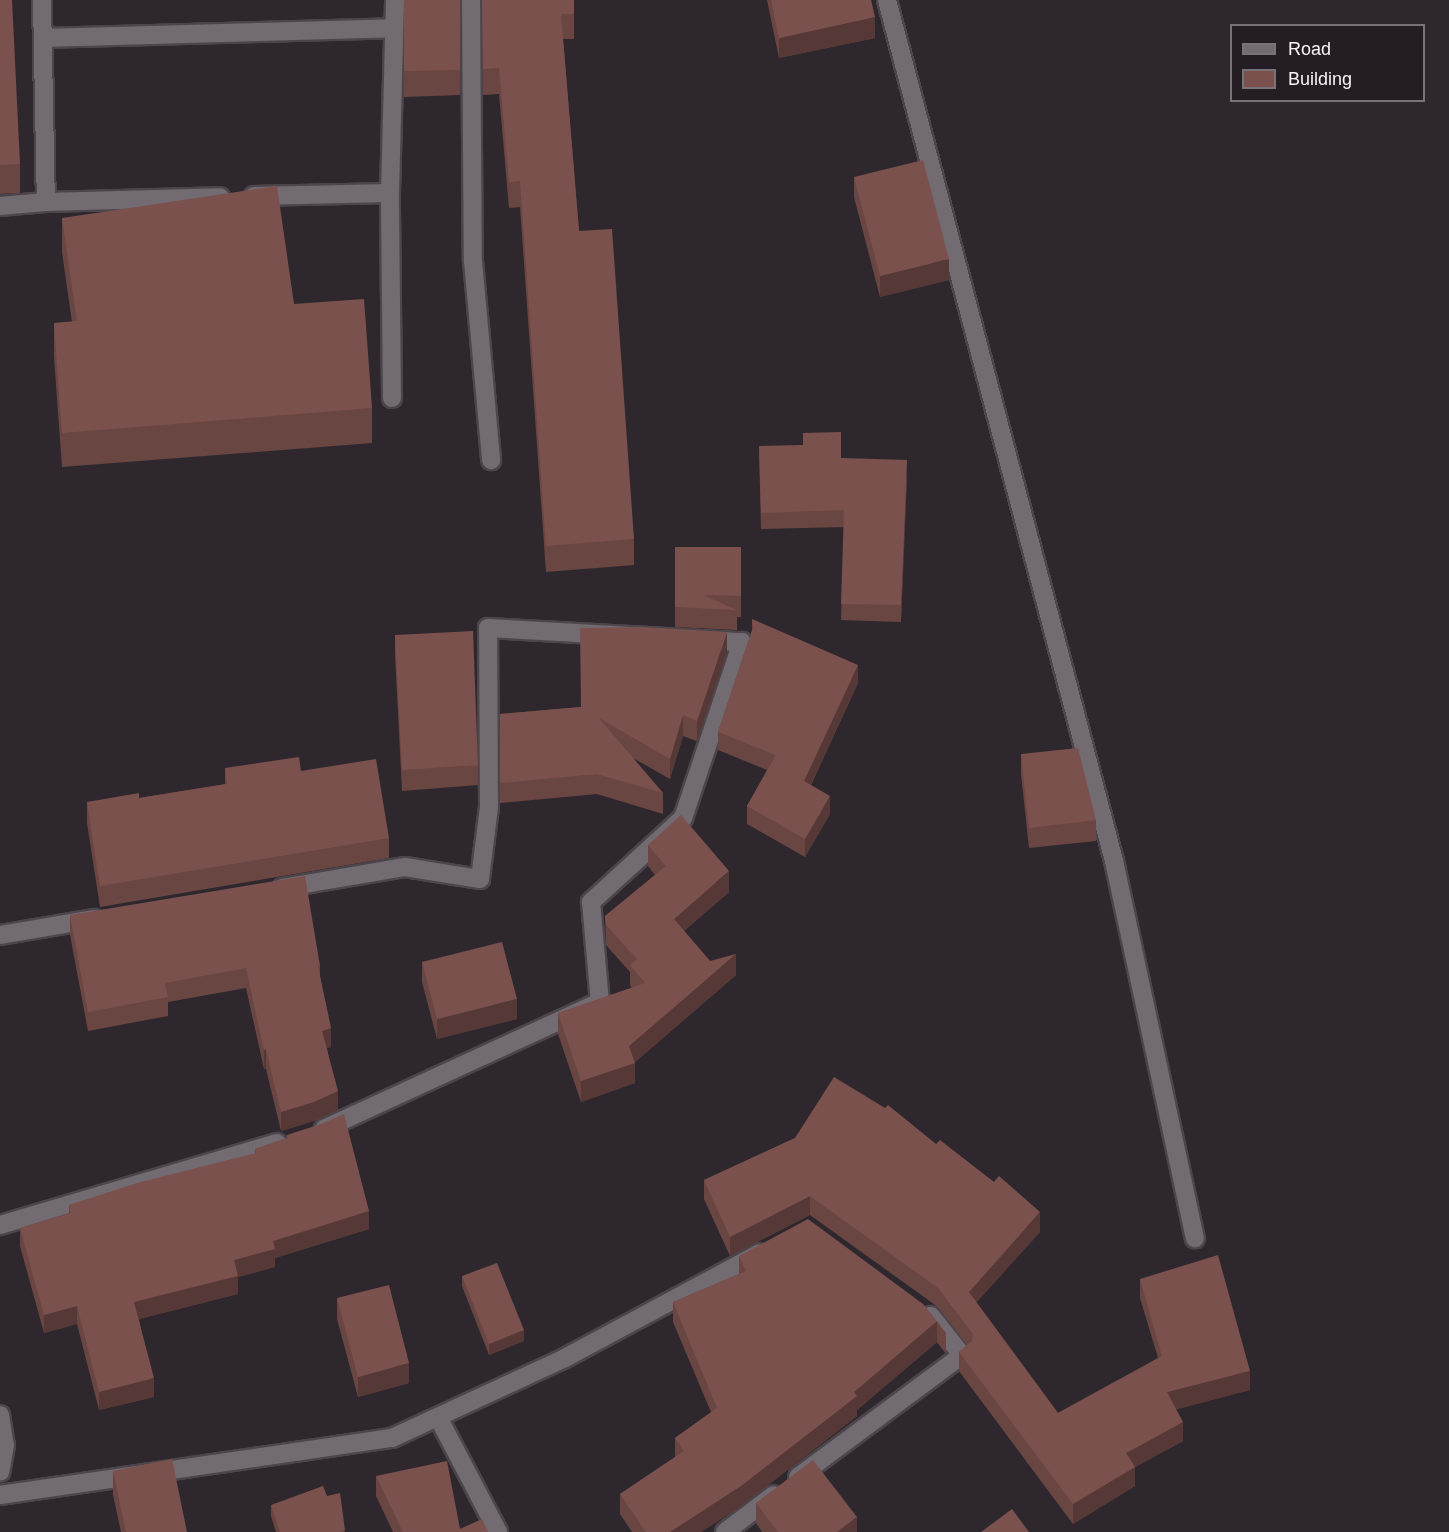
<!DOCTYPE html>
<html>
<head>
<meta charset="utf-8">
<style>
	body { margin:0 }
	#map { position:relative; width:1449px; height:1532px; overflow:hidden; background:#2e282e; font-family:Arial,sans-serif }
	div>[style] { position:absolute }
	[style*='--x'] { left:calc(var(--x)*1px); top:calc(var(--y)*1px); width:calc(var(--w)*1px); rotate:calc(var(--a)*1deg) }
	.roads { filter:drop-shadow(2px 0 #4c464c) drop-shadow(-2px 0 #4c464c) drop-shadow(0 2px #4c464c) drop-shadow(0 -2px #4c464c) }
	.lane>* { height:18px; margin:-9px; padding:0 9px; transform-origin:9px; border-radius:9px; background:#726b72 }
	.street>* { height:18px; margin:-9px; padding:0 9px; transform-origin:9px; border-radius:9px; background:#726b72 }
	.wall>* { inset:0; background:#6a4643 }
	.shaded-wall>* { inset:0; background:#563937 }
	.building>* { inset:0; background:#7b514e }
	span { translate:-50% -50%; white-space:nowrap; text-align:center; line-height:1.15; -webkit-text-stroke:4.5px #241e24; paint-order:stroke }
	.legend { position:absolute; left:1230px; top:24px; width:195px; height:78px; box-sizing:border-box; background:#241e24; border:2px solid #787378; margin:0; padding:8px 10px; list-style:none; font-size:18px; color:#f7f2f7 }
	.legend li { display:flex; align-items:center; gap:12px; height:30px }
	.legend b { width:30px; border:2px solid #787378 }
</style>
</head>
<body>
<div id="map">
	<div class="roads">
		<div class="lane">
			<div style="--x:471;--y:0;--w:261;--a:89.6"></div>
			<div style="--x:473;--y:261;--w:200;--a:84.8"></div>
		</div>
		<div class="street">
			<div style="--x:42;--y:0;--w:202;--a:88.9"></div>
			<div style="--x:887;--y:0;--w:890;--a:75.23"></div>
			<div style="--x:1114;--y:861;--w:386;--a:77.9"></div>
			<div style="--x:43;--y:38;--w:351;--a:-1.6"></div>
			<div style="--x:254;--y:196;--w:136;--a:-1.3"></div>
			<div style="--x:0;--y:206;--w:46;--a:-5"></div>
			<div style="--x:46;--y:202;--w:174;--a:-1.6"></div>
			<div style="--x:392;--y:398;--w:205;--a:-90.6"></div>
			<div style="--x:390;--y:193;--w:193;--a:-88.5"></div>
			<div style="--x:282;--y:888;--w:125;--a:-9.7"></div>
			<div style="--x:405;--y:867;--w:76;--a:9.1"></div>
			<div style="--x:480;--y:879;--w:73;--a:-82.9"></div>
			<div style="--x:489;--y:807;--w:179;--a:-90.3"></div>
			<div style="--x:488;--y:628;--w:254;--a:3.2"></div>
			<div style="--x:742;--y:642;--w:186;--a:108.5"></div>
			<div style="--x:683;--y:818;--w:125;--a:137.6"></div>
			<div style="--x:591;--y:902;--w:100;--a:84.9"></div>
			<div style="--x:600;--y:1002;--w:304;--a:155.3"></div>
			<div style="--x:0;--y:935;--w:96;--a:-9.6"></div>
			<div style="--x:0;--y:1225;--w:289;--a:-16.5"></div>
			<div style="--x:0;--y:1415;--w:30;--a:81"></div>
			<div style="--x:5;--y:1445;--w:27;--a:100"></div>
			<div style="--x:438;--y:1417;--w:130;--a:62.4"></div>
			<div style="--x:798;--y:1477;--w:204;--a:-36.6"></div>
			<div style="--x:962;--y:1355;--w:50;--a:-128.5"></div>
			<div style="--x:0;--y:1495;--w:396;--a:-8.3"></div>
			<div style="--x:392;--y:1438;--w:191;--a:-24.8"></div>
			<div style="--x:565;--y:1358;--w:221;--a:-28.3"></div>
			<div style="--x:725;--y:1532;--w:61;--a:-37.1"></div>
		</div>
	</div>
	<div class="wall">
		<div style="clip-path:polygon(0 0,20px 164px,20px 193px,0 194px)"></div>
		<div style="clip-path:polygon(404px 0,460px 0,460px 95px,404px 97px)"></div>
		<div style="clip-path:polygon(482px 0,574px 0,574px 39px,563px 39px,579px 231px,634px 539px,634px 565px,546px 572px,520px 207px,509px 208px,499px 94px,483px 95px)"></div>
		<div style="clip-path:polygon(767px 0,871px 0,875px 38px,779px 58px)"></div>
		<div style="clip-path:polygon(854px 177px,949px 280px,880px 297px,854px 197px)"></div>
		<div style="clip-path:polygon(62px 218px,294px 304px,372px 408px,372px 443px,62px 467px,54px 357px,54px 323px,72px 322px,62px 252px)"></div>
		<div style="clip-path:polygon(759px 446px,841px 458px,907px 476px,901px 622px,841px 620px,844px 527px,761px 529px)"></div>
		<div style="clip-path:polygon(675px 547px,741px 547px,741px 617px,737px 617px,737px 630px,675px 627px)"></div>
		<div style="clip-path:polygon(752px 619px,858px 683px,811px 785px,830px 814px,805px 857px,747px 824px,747px 806px,767px 770px,718px 750px,718px 732px,752px 630px)"></div>
		<div style="clip-path:polygon(395px 635px,478px 765px,478px 785px,402px 791px,395px 655px)"></div>
		<div style="clip-path:polygon(727px 652px,697px 741px,683px 736px,670px 779px,633px 758px,663px 793px,663px 814px,597px 794px,500px 803px,500px 714px,581px 707px)"></div>
		<div style="clip-path:polygon(1021px 754px,1096px 820px,1096px 841px,1029px 848px,1021px 774px)"></div>
		<div style="clip-path:polygon(225px 768px,301px 771px,389px 838px,389px 858px,100px 907px,87px 823px,87px 802px,139px 798px,225px 784px)"></div>
		<div style="clip-path:polygon(648px 845px,729px 892px,684px 931px,710px 961px,736px 975px,635px 1062px,635px 1083px,581px 1102px,558px 1034px,558px 1013px,632px 988px,630px 985px,630px 972px,606px 945px,605px 916px,655px 875px,648px 866px)"></div>
		<div style="clip-path:polygon(70px 915px,320px 966px,320px 977px,331px 1047px,327px 1048px,338px 1110px,314px 1121px,281px 1131px,266px 1069px,264px 1069px,246px 988px,168px 1002px,168px 1016px,88px 1031px,70px 935px)"></div>
		<div style="clip-path:polygon(422px 962px,517px 1019px,437px 1039px,422px 982px)"></div>
		<div style="clip-path:polygon(287px 1135px,369px 1229px,275px 1258px,275px 1267px,238px 1277px,238px 1294px,139px 1319px,154px 1397px,99px 1410px,77px 1324px,44px 1333px,20px 1246px,20px 1228px,69px 1213px,69px 1205px,255px 1154px,255px 1149px,287px 1138px)"></div>
		<div style="clip-path:polygon(795px 1138px,1040px 1232px,976px 1302px,1058px 1413px,1158px 1358px,1140px 1298px,1140px 1279px,1250px 1390px,1176px 1409px,1183px 1441px,1135px 1467px,1135px 1486px,1073px 1524px,959px 1371px,959px 1352px,967px 1345px,938px 1307px,810px 1215px,730px 1256px,704px 1199px,704px 1180px)"></div>
		<div style="clip-path:polygon(739px 1256px,923px 1304px,946px 1333px,946px 1353px,937px 1342px,857px 1410px,857px 1416px,741px 1506px,701px 1532px,632px 1532px,620px 1514px,620px 1494px,675px 1457px,675px 1438px,711px 1412px,673px 1322px,673px 1302px,739px 1274px)"></div>
		<div style="clip-path:polygon(462px 1276px,524px 1341px,489px 1355px,462px 1286px)"></div>
		<div style="clip-path:polygon(337px 1298px,409px 1383px,358px 1397px,337px 1319px)"></div>
		<div style="clip-path:polygon(113px 1471px,187px 1532px,121px 1532px,113px 1495px)"></div>
		<div style="clip-path:polygon(376px 1476px,460px 1529px,488px 1532px,393px 1532px,376px 1496px)"></div>
		<div style="clip-path:polygon(327px 1496px,345px 1532px,276px 1532px,271px 1516px,271px 1505px)"></div>
		<div style="clip-path:polygon(756px 1503px,857px 1532px,762px 1532px,756px 1523px)"></div>
	</div>
	<div class="shaded-wall">
		<div style="clip-path:polygon(875px 17px,875px 38px,779px 58px,779px 38px)"></div>
		<div style="clip-path:polygon(949px 259px,949px 280px,880px 297px,880px 276px)"></div>
		<div style="clip-path:polygon(907px 460px,907px 476px,901px 622px,901px 605px)"></div>
		<div style="clip-path:polygon(727px 632px,727px 652px,697px 741px,697px 721px)"></div>
		<div style="clip-path:polygon(858px 665px,858px 683px,804px 799px,804px 781px)"></div>
		<div style="clip-path:polygon(683px 715px,683px 736px,670px 779px,670px 759px)"></div>
		<div style="clip-path:polygon(830px 796px,830px 814px,805px 857px,805px 839px)"></div>
		<div style="clip-path:polygon(729px 871px,729px 892px,674px 939px,674px 919px)"></div>
		<div style="clip-path:polygon(736px 954px,736px 975px,633px 1064px,635px 1063px,635px 1083px,581px 1102px,581px 1081px,629px 1046px)"></div>
		<div style="clip-path:polygon(517px 999px,517px 1019px,437px 1039px,437px 1019px)"></div>
		<div style="clip-path:polygon(331px 1028px,331px 1047px,322px 1050px,322px 1031px)"></div>
		<div style="clip-path:polygon(266px 1049px,266px 1069px,264px 1069px,264px 1050px)"></div>
		<div style="clip-path:polygon(338px 1091px,338px 1110px,314px 1121px,281px 1131px,281px 1112px)"></div>
		<div style="clip-path:polygon(810px 1196px,810px 1215px,730px 1256px,730px 1237px)"></div>
		<div style="clip-path:polygon(369px 1211px,369px 1229px,275px 1258px,275px 1267px,238px 1277px,238px 1294px,134px 1320px,134px 1302px,234px 1260px,273px 1241px)"></div>
		<div style="clip-path:polygon(1040px 1212px,1040px 1232px,969px 1311px,969px 1292px)"></div>
		<div style="clip-path:polygon(77px 1306px,77px 1324px,44px 1333px,44px 1315px)"></div>
		<div style="clip-path:polygon(937px 1321px,937px 1342px,857px 1410px,857px 1416px,741px 1506px,701px 1532px,670px 1532px,854px 1392px)"></div>
		<div style="clip-path:polygon(524px 1330px,524px 1341px,489px 1355px,489px 1344px)"></div>
		<div style="clip-path:polygon(409px 1363px,409px 1383px,358px 1397px,358px 1377px)"></div>
		<div style="clip-path:polygon(1250px 1371px,1250px 1390px,1167px 1412px,1167px 1392px)"></div>
		<div style="clip-path:polygon(154px 1378px,154px 1397px,99px 1410px,99px 1392px)"></div>
		<div style="clip-path:polygon(1183px 1422px,1183px 1441px,1135px 1467px,1135px 1486px,1073px 1524px,1073px 1504px,1126px 1453px)"></div>
		<div style="clip-path:polygon(857px 1517px,857px 1532px,837px 1532px)"></div>
	</div>
	<div class="building">
		<div style="clip-path:polygon(0 0,12px 0,20px 164px,0 165px)"></div>
		<div style="clip-path:polygon(404px 0,460px 0,460px 70px,404px 71px)"></div>
		<div style="clip-path:polygon(482px 0,574px 0,574px 14px,561px 14px,579px 231px,612px 229px,634px 539px,546px 546px,520px 181px,509px 182px,499px 68px,483px 69px)"></div>
		<div style="clip-path:polygon(771px 0,871px 0,875px 17px,779px 38px)"></div>
		<div style="clip-path:polygon(923px 160px,949px 259px,880px 276px,854px 177px)"></div>
		<div style="clip-path:polygon(277px 186px,294px 304px,364px 299px,372px 408px,62px 433px,54px 323px,77px 321px,62px 218px)"></div>
		<div style="clip-path:polygon(841px 432px,841px 458px,907px 460px,901px 605px,841px 604px,844px 510px,761px 513px,759px 446px,803px 445px,803px 433px)"></div>
		<div style="clip-path:polygon(675px 547px,741px 547px,741px 596px,703px 595px,737px 610px,675px 607px)"></div>
		<div style="clip-path:polygon(752px 619px,858px 665px,804px 781px,830px 796px,805px 839px,747px 806px,776px 755px,718px 732px,753px 628px)"></div>
		<div style="clip-path:polygon(641px 627px,727px 632px,697px 721px,683px 715px,670px 759px,599px 718px,663px 793px,597px 774px,500px 783px,500px 714px,581px 707px,580px 628px)"></div>
		<div style="clip-path:polygon(473px 631px,478px 765px,402px 770px,395px 635px)"></div>
		<div style="clip-path:polygon(1078px 748px,1096px 820px,1029px 828px,1021px 754px)"></div>
		<div style="clip-path:polygon(299px 757px,301px 771px,376px 759px,389px 838px,100px 886px,87px 802px,139px 793px,139px 798px,227px 784px,225px 768px)"></div>
		<div style="clip-path:polygon(681px 815px,729px 871px,674px 919px,710px 961px,736px 954px,629px 1046px,635px 1063px,581px 1081px,558px 1013px,645px 983px,630px 965px,637px 959px,606px 925px,605px 916px,666px 866px,648px 845px)"></div>
		<div style="clip-path:polygon(305px 876px,320px 966px,318px 966px,331px 1028px,322px 1031px,338px 1091px,314px 1102px,281px 1112px,266px 1049px,264px 1050px,246px 968px,165px 983px,168px 997px,88px 1012px,70px 915px)"></div>
		<div style="clip-path:polygon(502px 942px,517px 999px,437px 1019px,422px 962px)"></div>
		<div style="clip-path:polygon(834px 1077px,885px 1108px,888px 1105px,936px 1144px,940px 1140px,994px 1182px,999px 1176px,1040px 1212px,969px 1292px,1058px 1413px,1162px 1356px,1140px 1279px,1218px 1255px,1250px 1371px,1167px 1392px,1183px 1422px,1126px 1453px,1135px 1467px,1073px 1504px,959px 1352px,972px 1341px,973px 1334px,938px 1288px,810px 1196px,730px 1237px,704px 1180px,795px 1138px)"></div>
		<div style="clip-path:polygon(344px 1114px,369px 1211px,273px 1241px,275px 1249px,234px 1260px,238px 1276px,134px 1302px,154px 1378px,99px 1392px,77px 1306px,44px 1315px,20px 1228px,71px 1213px,69px 1205px,137px 1183px,256px 1153px,255px 1149px,287px 1138px,287px 1135px,321px 1124px)"></div>
		<div style="clip-path:polygon(808px 1219px,923px 1304px,946px 1333px,937px 1321px,854px 1392px,857px 1396px,741px 1486px,670px 1532px,646px 1532px,620px 1494px,684px 1451px,675px 1438px,717px 1408px,673px 1302px,746px 1271px,739px 1256px)"></div>
		<div style="clip-path:polygon(497px 1263px,524px 1330px,489px 1344px,462px 1276px)"></div>
		<div style="clip-path:polygon(389px 1285px,409px 1363px,358px 1377px,337px 1298px)"></div>
		<div style="clip-path:polygon(172px 1459px,187px 1532px,126px 1532px,113px 1471px)"></div>
		<div style="clip-path:polygon(813px 1460px,857px 1517px,837px 1532px,778px 1532px,756px 1503px)"></div>
		<div style="clip-path:polygon(447px 1461px,460px 1529px,482px 1519px,488px 1532px,403px 1532px,376px 1476px)"></div>
		<div style="clip-path:polygon(323px 1486px,327px 1496px,340px 1493px,345px 1530px,340px 1532px,280px 1532px,271px 1505px)"></div>
		<div style="clip-path:polygon(1012px 1509px,1029px 1532px,981px 1532px)"></div>
	</div>
	<ul class="legend">
	<li><b style="height:8px;background:#726b72"></b>Road</li>
	<li><b style="height:16px;background:#7b514e"></b>Building</li>
	</ul>
</div>
</body>
</html>
